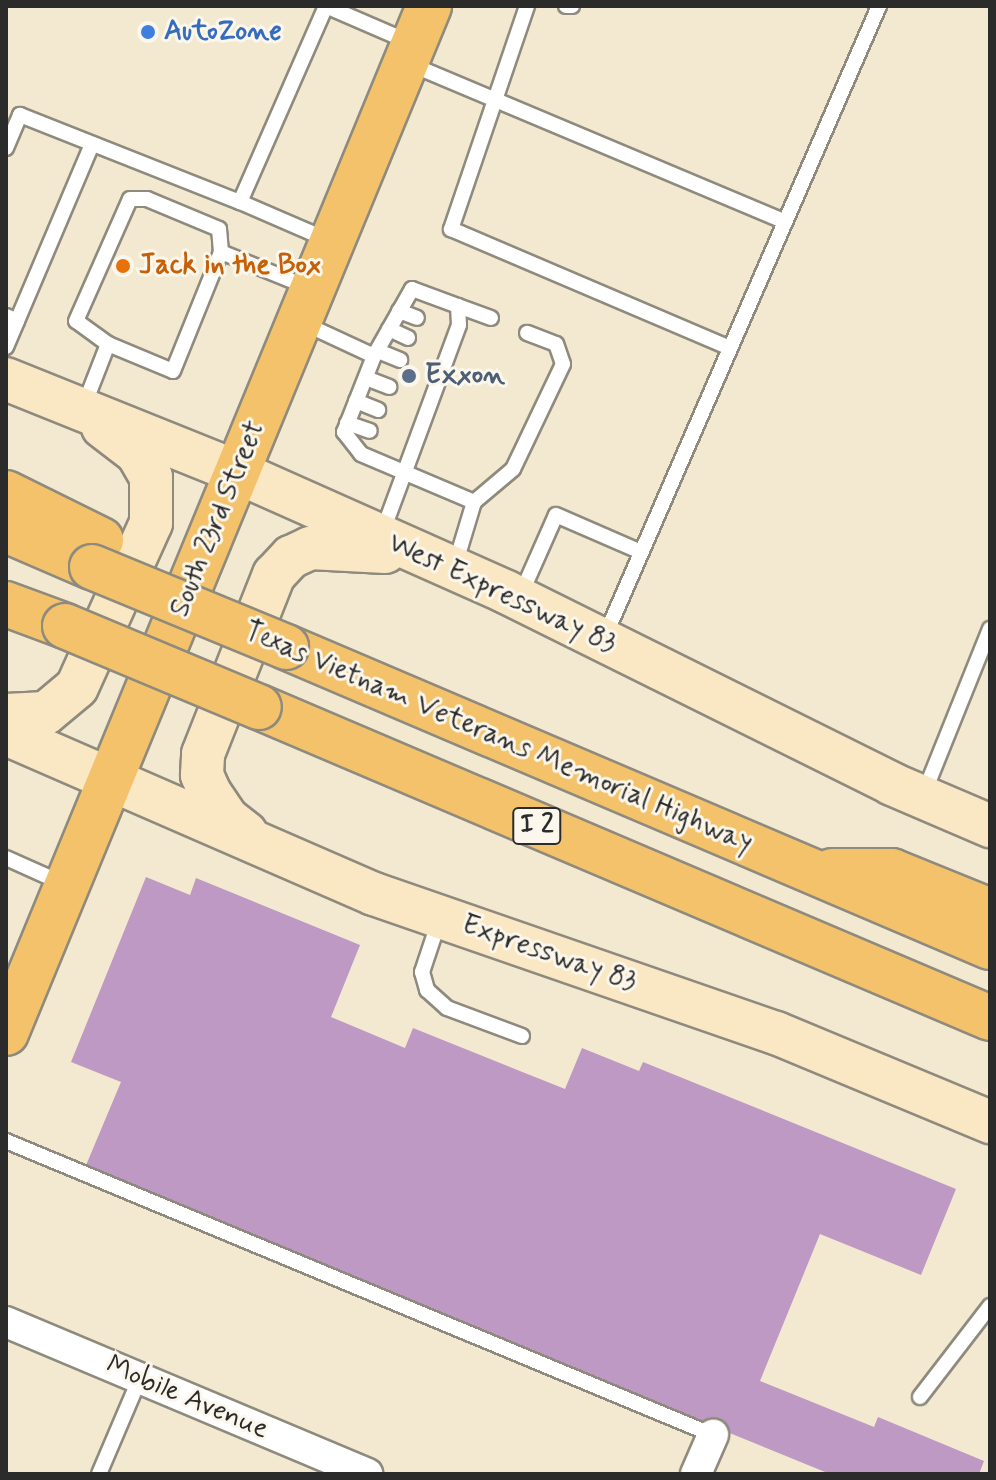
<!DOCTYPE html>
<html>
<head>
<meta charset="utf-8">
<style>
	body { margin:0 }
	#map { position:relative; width:996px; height:1480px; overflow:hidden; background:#f2e9d0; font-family:Mynerve,sans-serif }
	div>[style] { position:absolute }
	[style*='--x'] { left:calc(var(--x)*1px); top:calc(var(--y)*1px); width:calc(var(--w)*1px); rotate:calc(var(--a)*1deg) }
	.building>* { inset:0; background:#bd99c3 }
	.roads { filter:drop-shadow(2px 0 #8e8a7e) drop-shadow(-2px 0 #8e8a7e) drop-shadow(0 2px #8e8a7e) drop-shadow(0 -2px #8e8a7e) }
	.service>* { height:14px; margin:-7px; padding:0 7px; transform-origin:7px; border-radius:7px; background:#fff }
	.minor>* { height:30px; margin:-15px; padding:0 15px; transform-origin:15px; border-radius:15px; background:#fff }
	.secondary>* { height:42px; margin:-21px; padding:0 21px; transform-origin:21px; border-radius:21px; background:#fae7c3 }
	.primary>* { height:44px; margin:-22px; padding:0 22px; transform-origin:22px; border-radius:22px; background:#f3c26a }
	.motorway>* { height:44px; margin:-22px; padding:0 22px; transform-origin:22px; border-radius:22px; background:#f3c26a }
	.bridges { filter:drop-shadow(2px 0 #8e8a7e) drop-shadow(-2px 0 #8e8a7e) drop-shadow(0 2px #8e8a7e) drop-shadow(0 -2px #8e8a7e) }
	.motorway-bridge>* { height:44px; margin:-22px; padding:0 22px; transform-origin:22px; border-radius:22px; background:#f3c26a }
	.dots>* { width:22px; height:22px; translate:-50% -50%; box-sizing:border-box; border:4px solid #fbf7ec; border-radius:50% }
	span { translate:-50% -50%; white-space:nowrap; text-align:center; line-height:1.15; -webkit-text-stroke:6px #fbf7ec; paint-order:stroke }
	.shield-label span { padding:2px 6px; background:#fbf7ec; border:2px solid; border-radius:6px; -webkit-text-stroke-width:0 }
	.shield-label { font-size:26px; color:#2b2b2b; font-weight:700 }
	.shop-label { font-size:28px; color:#366cbe; font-weight:700 }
	.left { translate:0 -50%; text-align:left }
	.food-label { font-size:28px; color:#c56008; font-weight:700 }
	.service-label { font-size:28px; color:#4e5e75; font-weight:700 }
	.street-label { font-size:28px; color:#2b2b2b }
	.frame { position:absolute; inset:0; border:8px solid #2b2b2b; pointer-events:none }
</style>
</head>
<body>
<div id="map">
	<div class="building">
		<div style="clip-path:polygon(146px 877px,190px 895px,196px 878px,360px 945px,331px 1017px,405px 1048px,413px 1028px,565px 1089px,582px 1048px,639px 1071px,643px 1062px,956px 1189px,921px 1275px,820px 1234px,760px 1381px,874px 1427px,878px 1417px,984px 1461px,979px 1474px,830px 1474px,84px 1170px,121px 1082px,71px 1062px)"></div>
	</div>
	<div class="roads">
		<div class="service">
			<div style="--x:527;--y:6;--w:236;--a:108.8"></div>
			<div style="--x:451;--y:229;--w:303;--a:23.1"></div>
			<div style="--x:566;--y:6;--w:6;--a:0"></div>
			<div style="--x:410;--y:64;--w:407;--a:22.8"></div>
			<div style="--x:6;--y:148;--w:36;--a:-67"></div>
			<div style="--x:20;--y:115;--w:237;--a:21.6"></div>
			<div style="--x:328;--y:240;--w:96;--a:-156.6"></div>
			<div style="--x:240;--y:202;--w:214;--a:-66.3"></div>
			<div style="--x:326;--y:6;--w:90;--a:23.4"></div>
			<div style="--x:458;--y:306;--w:35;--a:20"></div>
			<div style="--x:399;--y:311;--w:19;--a:21"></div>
			<div style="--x:6;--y:316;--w:12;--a:24"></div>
			<div style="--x:17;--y:321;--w:192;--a:-67"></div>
			<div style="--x:303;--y:323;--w:78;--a:24.9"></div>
			<div style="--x:374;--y:356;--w:82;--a:111.5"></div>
			<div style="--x:344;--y:432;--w:28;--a:52"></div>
			<div style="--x:361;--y:454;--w:123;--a:23"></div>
			<div style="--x:389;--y:329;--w:21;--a:25"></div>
			<div style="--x:108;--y:344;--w:39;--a:-144"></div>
			<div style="--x:76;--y:321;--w:133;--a:-66.1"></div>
			<div style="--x:130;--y:199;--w:17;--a:0"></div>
			<div style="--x:147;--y:199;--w:78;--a:22.6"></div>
			<div style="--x:219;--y:229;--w:23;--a:85"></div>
			<div style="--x:6;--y:347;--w:28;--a:-67"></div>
			<div style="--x:378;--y:351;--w:24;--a:22"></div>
			<div style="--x:374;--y:356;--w:77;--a:-60.4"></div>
			<div style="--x:412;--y:289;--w:49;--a:20.3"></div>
			<div style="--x:458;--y:306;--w:19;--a:87"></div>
			<div style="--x:459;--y:325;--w:222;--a:110.3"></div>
			<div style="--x:366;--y:378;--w:25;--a:21"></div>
			<div style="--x:356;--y:401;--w:24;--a:22"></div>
			<div style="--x:83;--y:408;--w:69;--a:-68.7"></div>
			<div style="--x:108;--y:344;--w:70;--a:22.6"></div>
			<div style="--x:173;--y:371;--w:128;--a:-68"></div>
			<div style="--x:221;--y:252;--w:93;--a:22.1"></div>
			<div style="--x:347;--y:423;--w:24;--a:19"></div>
			<div style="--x:455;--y:565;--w:66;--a:-73.2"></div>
			<div style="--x:474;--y:502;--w:51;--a:-40.2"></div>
			<div style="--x:513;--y:469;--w:116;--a:-64.5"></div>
			<div style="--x:563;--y:364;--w:21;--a:-109"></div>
			<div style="--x:556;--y:344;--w:31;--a:-159"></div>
			<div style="--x:521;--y:594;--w:86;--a:-66.1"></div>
			<div style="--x:556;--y:515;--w:93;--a:23.5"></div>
			<div style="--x:605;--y:636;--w:687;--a:-66.49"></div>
			<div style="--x:924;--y:793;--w:177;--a:-68.1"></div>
			<div style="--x:6;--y:858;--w:64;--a:24.1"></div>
			<div style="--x:439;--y:921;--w:54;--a:108.4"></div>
			<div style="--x:422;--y:972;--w:19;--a:74"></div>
			<div style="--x:427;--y:990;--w:27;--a:42"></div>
			<div style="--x:447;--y:1008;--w:80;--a:20.5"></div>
			<div style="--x:6;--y:1141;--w:766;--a:22.58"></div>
			<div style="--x:920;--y:1397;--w:115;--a:-52.4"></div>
			<div style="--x:99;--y:1474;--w:104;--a:-66.9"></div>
		</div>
		<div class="minor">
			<div style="--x:6;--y:1322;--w:392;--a:22.8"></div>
			<div style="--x:696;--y:1474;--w:43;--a:-66.4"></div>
		</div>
		<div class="secondary">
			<div style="--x:6;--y:379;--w:249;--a:21.9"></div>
			<div style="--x:237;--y:472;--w:295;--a:24"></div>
			<div style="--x:506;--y:592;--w:431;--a:26.4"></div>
			<div style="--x:892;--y:784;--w:107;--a:23.2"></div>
			<div style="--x:6;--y:715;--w:40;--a:-2.9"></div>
			<div style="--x:46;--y:713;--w:40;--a:-40"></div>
			<div style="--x:77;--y:687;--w:180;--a:-65.7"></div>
			<div style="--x:151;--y:523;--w:46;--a:-90"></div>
			<div style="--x:151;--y:477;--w:28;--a:-120"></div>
			<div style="--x:137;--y:453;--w:43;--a:-142.6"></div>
			<div style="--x:6;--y:734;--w:401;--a:23.5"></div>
			<div style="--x:374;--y:894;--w:425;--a:19.1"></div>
			<div style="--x:776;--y:1033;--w:232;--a:22.6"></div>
			<div style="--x:246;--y:833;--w:24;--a:-142"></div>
			<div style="--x:227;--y:818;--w:30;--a:-124"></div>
			<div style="--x:210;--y:793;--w:20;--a:-114"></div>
			<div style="--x:202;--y:775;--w:21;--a:-87"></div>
			<div style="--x:203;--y:754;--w:193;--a:-68.4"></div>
			<div style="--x:274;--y:575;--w:25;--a:-47"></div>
			<div style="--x:291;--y:557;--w:21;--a:-25"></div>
			<div style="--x:310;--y:548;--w:75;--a:3.1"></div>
		</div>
		<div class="primary">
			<div style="--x:6;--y:1033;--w:1111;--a:-67.61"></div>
		</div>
		<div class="motorway">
			<div style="--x:6;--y:493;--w:106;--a:26.3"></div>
			<div style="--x:6;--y:530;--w:94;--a:23.3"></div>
			<div style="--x:6;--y:604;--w:63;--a:20.4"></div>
			<div style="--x:286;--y:647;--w:765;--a:23.08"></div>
			<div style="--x:259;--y:707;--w:794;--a:23.05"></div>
			<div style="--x:832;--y:871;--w:60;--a:0"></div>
			<div style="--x:892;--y:871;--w:106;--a:22.2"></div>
		</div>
	</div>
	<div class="bridges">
		<div class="motorway-bridge">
			<div style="--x:92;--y:567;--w:210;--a:22.4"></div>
			<div style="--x:65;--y:626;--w:210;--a:22.7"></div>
		</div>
	</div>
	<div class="dots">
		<div style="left:148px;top:32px;background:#3f7fe0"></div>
		<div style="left:123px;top:266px;background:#e8710a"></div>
		<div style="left:409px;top:376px;background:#5c6f8a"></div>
	</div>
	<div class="shield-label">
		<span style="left:537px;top:826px">I 2</span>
	</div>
	<div class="shop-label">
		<span class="left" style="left:164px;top:32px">AutoZone</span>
	</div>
	<div class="food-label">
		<span class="left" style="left:139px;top:266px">Jack in the Box</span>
	</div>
	<div class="service-label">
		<span class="left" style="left:425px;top:376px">Exxon</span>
	</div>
	<div class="street-label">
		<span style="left:218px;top:519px;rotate:-68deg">South 23rd Street</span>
		<span style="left:502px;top:594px;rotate:25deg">West Expressway 83</span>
		<span style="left:498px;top:738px;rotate:23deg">Texas Vietnam Veterans Memorial Highway</span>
		<span style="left:549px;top:954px;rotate:19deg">Expressway 83</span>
		<span style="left:187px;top:1398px;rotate:23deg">Mobile Avenue</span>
	</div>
	<div class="frame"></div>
</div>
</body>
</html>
